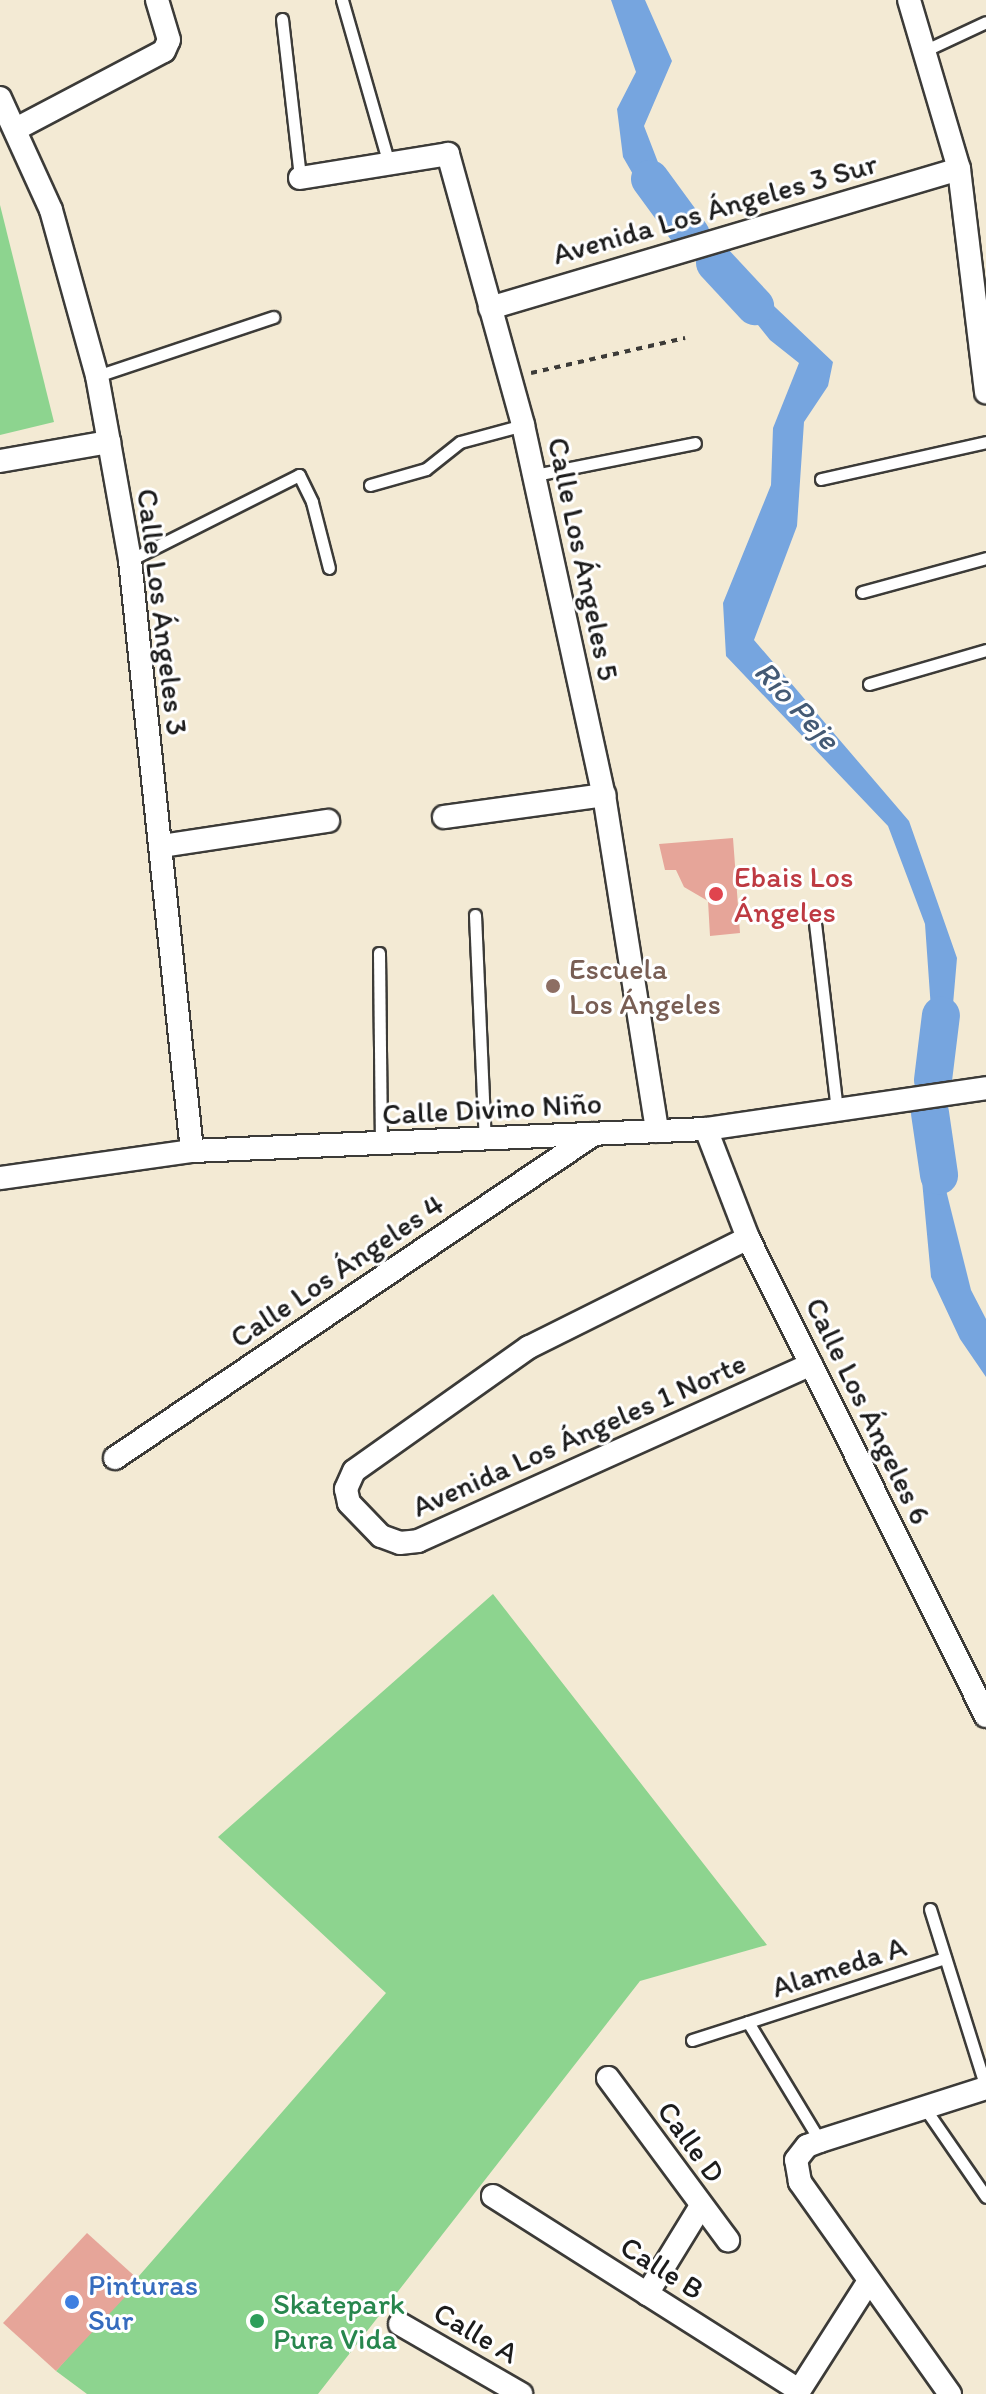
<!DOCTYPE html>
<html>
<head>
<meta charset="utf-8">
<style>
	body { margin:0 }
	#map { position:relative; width:986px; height:2394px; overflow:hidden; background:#f3ead4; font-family:Itim,sans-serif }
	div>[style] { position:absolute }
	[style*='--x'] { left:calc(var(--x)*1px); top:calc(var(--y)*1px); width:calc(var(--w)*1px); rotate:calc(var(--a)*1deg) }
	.green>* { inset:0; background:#8dd48f }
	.water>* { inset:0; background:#76a5df }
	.river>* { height:38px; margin:-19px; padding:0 19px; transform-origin:19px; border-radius:19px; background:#76a5df }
	.building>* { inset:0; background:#e6a599 }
	.path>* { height:4px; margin-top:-2px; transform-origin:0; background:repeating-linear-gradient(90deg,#3c3b38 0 6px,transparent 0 12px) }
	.roads { filter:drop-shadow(2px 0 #3c3b38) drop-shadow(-2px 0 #3c3b38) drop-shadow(0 2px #3c3b38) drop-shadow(0 -2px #3c3b38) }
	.lane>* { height:11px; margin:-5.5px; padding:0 5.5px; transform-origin:5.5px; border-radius:5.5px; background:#fff }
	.street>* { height:22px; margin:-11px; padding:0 11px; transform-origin:11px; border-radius:11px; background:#fff }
	.dots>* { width:22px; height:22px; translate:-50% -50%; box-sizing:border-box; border:4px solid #fff; border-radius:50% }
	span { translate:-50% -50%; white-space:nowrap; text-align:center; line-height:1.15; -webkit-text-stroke:6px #fff; paint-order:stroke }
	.street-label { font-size:30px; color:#1c1c1c }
	.health-label { font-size:30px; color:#be3a42 }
	.left { translate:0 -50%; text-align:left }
	.education-label { font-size:30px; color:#785e54 }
	.shop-label { font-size:30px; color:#366cbe }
	.leisure-label { font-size:30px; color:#27864d }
	.water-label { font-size:32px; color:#445a74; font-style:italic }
</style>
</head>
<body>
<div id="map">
	<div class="green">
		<div style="clip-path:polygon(0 205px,54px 422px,0 435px)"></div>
		<div style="clip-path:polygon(493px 1594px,767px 1945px,640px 1981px,318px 2394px,87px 2394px,56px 2371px,386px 1993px,218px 1837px)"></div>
	</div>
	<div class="water">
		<div style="clip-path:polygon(611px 0,645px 0,672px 61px,644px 126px,681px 222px,649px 202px,623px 157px,617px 109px,636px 72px)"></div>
		<div style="clip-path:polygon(722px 269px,737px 271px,833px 362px,828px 386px,804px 422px,797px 526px,754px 640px,909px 821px,957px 958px,952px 1016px,935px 1066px,925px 924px,888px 826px,726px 656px,723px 603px,771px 485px,773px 428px,799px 363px,770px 340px,722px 280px)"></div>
		<div style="clip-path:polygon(930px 1126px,971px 1290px,986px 1319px,986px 1377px,960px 1339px,931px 1277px,920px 1159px)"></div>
	</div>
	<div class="river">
		<div style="--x:650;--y:179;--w:69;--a:53.8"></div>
		<div style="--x:715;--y:263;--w:59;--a:47.1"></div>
		<div style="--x:933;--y:1080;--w:65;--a:-83"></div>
		<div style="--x:930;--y:1113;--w:63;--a:81.7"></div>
	</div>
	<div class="building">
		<div style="clip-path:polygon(733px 838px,740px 933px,710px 936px,708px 901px,684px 887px,676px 870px,665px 870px,659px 844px)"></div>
		<div style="clip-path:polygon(87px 2233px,140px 2281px,56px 2371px,3px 2323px)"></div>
	</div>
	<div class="path">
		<div style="--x:531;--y:373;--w:158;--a:-12.8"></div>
	</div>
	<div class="roads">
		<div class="lane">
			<div style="--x:342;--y:0;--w:171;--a:74"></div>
			<div style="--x:282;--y:19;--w:160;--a:83.5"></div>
			<div style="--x:924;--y:51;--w:68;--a:-25.1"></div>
			<div style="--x:97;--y:376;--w:186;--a:-18.5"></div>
			<div style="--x:535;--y:475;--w:163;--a:-11.3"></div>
			<div style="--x:821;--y:479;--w:169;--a:-12.6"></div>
			<div style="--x:370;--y:485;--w:58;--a:-15.9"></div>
			<div style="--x:426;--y:469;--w:43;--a:-38.5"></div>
			<div style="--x:460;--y:442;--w:65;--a:-15.1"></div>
			<div style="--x:130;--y:560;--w:189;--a:-26.7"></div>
			<div style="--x:299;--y:475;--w:30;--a:64"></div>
			<div style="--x:312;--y:502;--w:68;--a:75.6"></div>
			<div style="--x:862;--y:592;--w:129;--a:-15.3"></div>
			<div style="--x:869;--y:684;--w:122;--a:-16.2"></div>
			<div style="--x:475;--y:915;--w:225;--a:87.5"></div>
			<div style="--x:815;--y:923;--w:189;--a:83.3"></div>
			<div style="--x:379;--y:953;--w:191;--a:89.4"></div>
			<div style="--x:930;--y:1909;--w:188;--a:72.6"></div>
			<div style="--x:692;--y:2040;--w:59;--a:-17.8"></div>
			<div style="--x:924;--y:2107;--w:109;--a:55.4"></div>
			<div style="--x:820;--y:2141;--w:139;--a:-121.2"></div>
			<div style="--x:748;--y:2022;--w:207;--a:-18"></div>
		</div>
		<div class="street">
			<div style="--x:909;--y:0;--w:176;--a:73.5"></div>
			<div style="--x:959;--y:169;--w:225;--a:83.1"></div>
			<div style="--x:0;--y:98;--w:123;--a:65.5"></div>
			<div style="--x:51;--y:210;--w:172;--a:74.5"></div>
			<div style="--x:97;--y:376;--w:67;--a:79.7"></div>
			<div style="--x:109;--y:442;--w:120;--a:79.9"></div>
			<div style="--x:130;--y:560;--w:594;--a:84.01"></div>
			<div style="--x:16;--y:129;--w:167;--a:-27.8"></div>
			<div style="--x:164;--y:51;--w:12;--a:-66"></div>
			<div style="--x:169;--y:40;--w:42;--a:-106.7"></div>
			<div style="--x:300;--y:178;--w:150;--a:-9.2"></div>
			<div style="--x:448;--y:154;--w:281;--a:74.5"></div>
			<div style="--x:523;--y:425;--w:379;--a:77.7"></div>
			<div style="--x:604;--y:795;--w:340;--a:81"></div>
			<div style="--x:490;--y:308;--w:489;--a:-16.5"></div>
			<div style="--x:0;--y:461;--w:111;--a:-9.9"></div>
			<div style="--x:444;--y:817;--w:162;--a:-7.8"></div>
			<div style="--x:162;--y:846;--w:168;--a:-8.6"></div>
			<div style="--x:706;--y:1129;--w:117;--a:68.9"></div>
			<div style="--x:748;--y:1238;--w:534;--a:63.53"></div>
			<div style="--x:0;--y:1178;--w:194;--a:-8"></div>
			<div style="--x:192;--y:1151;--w:514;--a:-2.45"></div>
			<div style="--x:706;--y:1129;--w:283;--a:-8.3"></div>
			<div style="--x:748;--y:1238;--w:245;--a:153.5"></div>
			<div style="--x:529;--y:1347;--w:214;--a:144.7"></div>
			<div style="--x:354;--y:1471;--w:20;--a:114"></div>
			<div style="--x:346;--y:1489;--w:14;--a:78"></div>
			<div style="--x:349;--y:1503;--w:46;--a:45.9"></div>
			<div style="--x:381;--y:1536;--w:20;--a:20"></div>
			<div style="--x:400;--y:1543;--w:18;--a:-6"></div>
			<div style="--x:418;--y:1541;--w:431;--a:-24.2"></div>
			<div style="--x:115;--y:1458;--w:578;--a:-34.07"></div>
			<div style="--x:608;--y:2078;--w:202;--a:53.5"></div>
			<div style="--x:493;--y:2196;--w:362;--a:32.4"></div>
			<div style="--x:647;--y:2294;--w:103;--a:-58.5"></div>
			<div style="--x:400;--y:2324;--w:140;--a:30"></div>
			<div style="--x:797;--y:2394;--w:134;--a:-57.5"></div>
			<div style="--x:950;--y:2394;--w:260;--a:-125.3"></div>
			<div style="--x:800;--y:2182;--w:22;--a:-100"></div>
			<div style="--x:796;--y:2160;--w:18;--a:-52"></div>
			<div style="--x:807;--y:2146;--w:14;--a:-21"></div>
			<div style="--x:820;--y:2141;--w:174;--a:-17.7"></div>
		</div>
	</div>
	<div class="dots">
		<div style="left:716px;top:894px;background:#e0444e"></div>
		<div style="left:553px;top:986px;background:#8d6e63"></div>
		<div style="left:72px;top:2302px;background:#3f7fe0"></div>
		<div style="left:257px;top:2321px;background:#2e9e5b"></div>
	</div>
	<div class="street-label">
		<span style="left:715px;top:209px;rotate:-16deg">Avenida Los Ángeles 3 Sur</span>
		<span style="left:583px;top:559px;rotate:78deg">Calle Los Ángeles 5</span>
		<span style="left:162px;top:612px;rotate:83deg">Calle Los Ángeles 3</span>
		<span style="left:492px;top:1109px;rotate:-3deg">Calle Divino Niño</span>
		<span style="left:337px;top:1271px;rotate:-34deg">Calle Los Ángeles 4</span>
		<span style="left:868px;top:1411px;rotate:64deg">Calle Los Ángeles 6</span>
		<span style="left:579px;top:1435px;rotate:-24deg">Avenida Los Ángeles 1 Norte</span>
		<span style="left:839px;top:1967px;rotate:-18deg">Alameda A</span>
		<span style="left:691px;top:2142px;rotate:54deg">Calle D</span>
		<span style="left:662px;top:2268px;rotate:32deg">Calle B</span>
		<span style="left:476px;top:2333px;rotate:30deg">Calle A</span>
	</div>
	<div class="health-label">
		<span class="left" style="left:734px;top:894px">Ebais Los<br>Ángeles</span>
	</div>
	<div class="education-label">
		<span class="left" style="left:569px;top:986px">Escuela<br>Los Ángeles</span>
	</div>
	<div class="shop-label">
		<span class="left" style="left:88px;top:2302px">Pinturas<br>Sur</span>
	</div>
	<div class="leisure-label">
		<span class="left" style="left:273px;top:2321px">Skatepark<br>Pura Vida</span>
	</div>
	<div class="water-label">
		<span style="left:797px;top:705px;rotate:47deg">Río Peje</span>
	</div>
</div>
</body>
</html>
